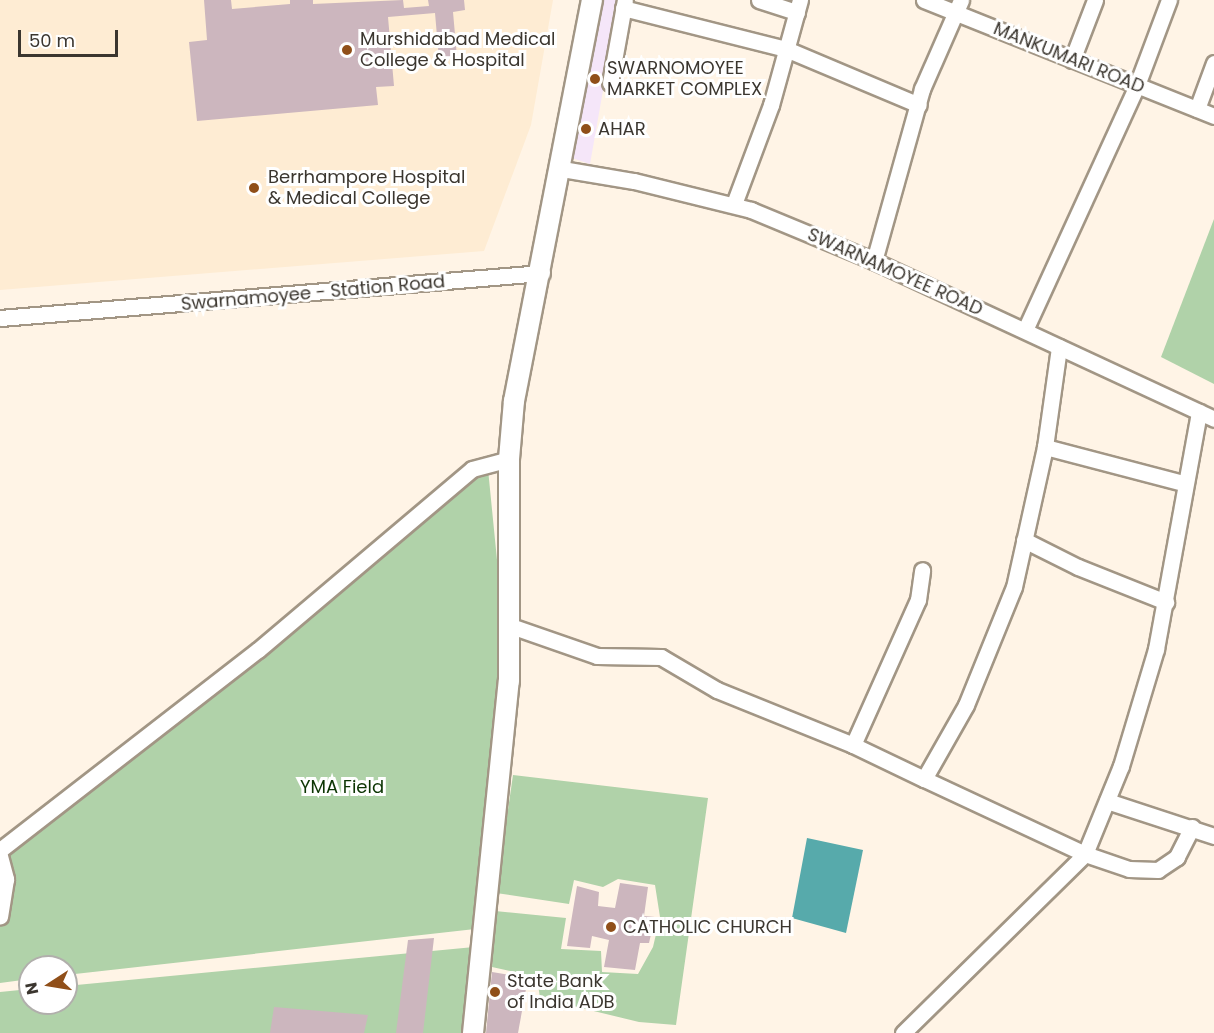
<!DOCTYPE html>
<html>
<head>
<meta charset="utf-8">
<style>
	body { margin:0 }
	#map { position:relative; width:1214px; height:1033px; overflow:hidden; background:#fff4e6; font-family:Poppins,sans-serif }
	div>[style] { position:absolute }
	[style*='--x'] { left:calc(var(--x)*1px); top:calc(var(--y)*1px); width:calc(var(--w)*1px); rotate:calc(var(--a)*1deg) }
	.commercial>* { inset:0; background:#f5e6f9 }
	.built>* { inset:0; background:#feecd3 }
	.green>* { inset:0; background:#b0d2a9 }
	.water>* { inset:0; background:#57aaab }
	.building>* { inset:0; background:#ccb6be }
	.roads { filter:drop-shadow(2px 0 #a29685) drop-shadow(-2px 0 #a29685) drop-shadow(0 2px #a29685) drop-shadow(0 -2px #a29685) }
	.minor>* { height:15px; margin:-7.5px; padding:0 7.5px; transform-origin:7.5px; border-radius:7.5px; background:#fff }
	.tertiary>* { height:20px; margin:-10px; padding:0 10px; transform-origin:10px; border-radius:10px; background:#fff }
	.dots>* { width:16px; height:16px; translate:-50% -50%; box-sizing:border-box; border:3px solid #fff; border-radius:50% }
	span { translate:-50% -50%; white-space:nowrap; text-align:center; line-height:1.15; -webkit-text-stroke:6px #fff; paint-order:stroke }
	.poi-label { font-size:18px; color:#3b362f }
	.left { translate:0 -50%; text-align:left }
	.street-label { font-size:18px; color:#3b362f }
	.park-label { font-size:18px; color:#0c3503 }
	.north { position:absolute; left:18px; top:955px; width:60px; height:60px; box-sizing:border-box; background:#fff; border:2px solid #b1afac; border-radius:50%; rotate:258deg; font-size:16px; font-weight:700; line-height:24px; text-align:center; color:#3b362f }
	.north::after { content:''; display:block; margin:auto; width:21px; height:27px; background:#904f19; clip-path:polygon(50% 0,100% 100%,50% 72%,0 100%) }
	.scale { position:absolute; left:18px; top:30px; width:100px; height:27px; box-sizing:border-box; border:3px solid #3b362f; border-top:0; padding-left:8px; font-size:18px; line-height:21px; white-space:nowrap; color:#3b362f; -webkit-text-stroke:4px #fff; paint-order:stroke }
</style>
</head>
<body>
<div id="map">
	<div class="commercial">
		<div style="clip-path:polygon(597px 0,619px 0,590px 164px,572px 158px)"></div>
	</div>
	<div class="built">
		<div style="clip-path:polygon(0 0,553px 0,531px 125px,484px 251px,0 290px)"></div>
	</div>
	<div class="green">
		<div style="clip-path:polygon(1214px 219px,1214px 384px,1161px 357px)"></div>
		<div style="clip-path:polygon(488px 469px,509px 681px,484px 928px,66px 975px,66px 967px,30px 967px,30px 979px,0 983px,0 856px)"></div>
		<div style="clip-path:polygon(513px 775px,708px 798px,676px 1025px,639px 1022px,540px 998px,537px 977px,492px 967px,495px 911px,566px 918px,561px 949px,601px 951px,602px 972px,638px 974px,653px 947px,660px 917px,655px 885px,618px 879px,603px 887px,574px 880px,569px 904px,496px 893px)"></div>
		<div style="clip-path:polygon(474px 947px,465px 1033px,0 1033px,0 992px,30px 989px,30px 1003px,66px 1003px,66px 986px)"></div>
	</div>
	<div class="water">
		<div style="clip-path:polygon(807px 838px,863px 850px,846px 933px,792px 918px)"></div>
	</div>
	<div class="building">
		<div style="clip-path:polygon(204px 0,231px 0,232px 9px,290px 4px,290px 0,313px 0,313px 4px,403px 0,404px 8px,429px 6px,428px 0,464px 0,465px 10px,453px 12px,457px 57px,439px 59px,435px 13px,388px 17px,394px 86px,376px 87px,378px 105px,197px 121px,189px 42px,207px 40px)"></div>
		<div style="clip-path:polygon(620px 883px,648px 887px,644px 916px,655px 917px,649px 943px,640px 943px,635px 970px,604px 967px,609px 940px,592px 936px,590px 948px,567px 946px,577px 886px,599px 892px,598px 906px,615px 908px)"></div>
		<div style="clip-path:polygon(434px 938px,423px 1033px,396px 1033px,408px 940px)"></div>
		<div style="clip-path:polygon(492px 972px,528px 978px,518px 1033px,486px 1033px)"></div>
		<div style="clip-path:polygon(274px 1007px,368px 1015px,364px 1033px,270px 1033px)"></div>
	</div>
	<div class="roads">
		<div class="minor">
			<div style="--x:759;--y:0;--w:40;--a:18"></div>
			<div style="--x:924;--y:0;--w:312;--a:21.8"></div>
			<div style="--x:623;--y:8;--w:168;--a:14.1"></div>
			<div style="--x:786;--y:49;--w:144;--a:22.8"></div>
			<div style="--x:1072;--y:60;--w:64;--a:-69"></div>
			<div style="--x:610;--y:83;--w:84;--a:-79.8"></div>
			<div style="--x:1197;--y:109;--w:49;--a:-69.7"></div>
			<div style="--x:562;--y:169;--w:73;--a:9.5"></div>
			<div style="--x:634;--y:181;--w:121;--a:13.9"></div>
			<div style="--x:751;--y:210;--w:133;--a:22.5"></div>
			<div style="--x:874;--y:261;--w:375;--a:24.9"></div>
			<div style="--x:734;--y:204;--w:106;--a:-69.5"></div>
			<div style="--x:771;--y:105;--w:109;--a:-74.6"></div>
			<div style="--x:874;--y:261;--w:179;--a:-74.4"></div>
			<div style="--x:922;--y:89;--w:97;--a:-66.3"></div>
			<div style="--x:0;--y:318;--w:544;--a:-4.75"></div>
			<div style="--x:1025;--y:330;--w:269;--a:-65.4"></div>
			<div style="--x:1137;--y:85;--w:91;--a:-69.4"></div>
			<div style="--x:1045;--y:447;--w:143;--a:14.6"></div>
			<div style="--x:1024;--y:540;--w:60;--a:26.6"></div>
			<div style="--x:1078;--y:567;--w:95;--a:21.7"></div>
			<div style="--x:508;--y:625;--w:94;--a:19.2"></div>
			<div style="--x:597;--y:656;--w:64;--a:0.9"></div>
			<div style="--x:661;--y:657;--w:65;--a:30.5"></div>
			<div style="--x:717;--y:690;--w:147;--a:22"></div>
			<div style="--x:853;--y:745;--w:79;--a:25.6"></div>
			<div style="--x:924;--y:779;--w:85;--a:-60.4"></div>
			<div style="--x:966;--y:705;--w:127;--a:-67.9"></div>
			<div style="--x:1014;--y:587;--w:143;--a:-77.5"></div>
			<div style="--x:1045;--y:447;--w:101;--a:-82"></div>
			<div style="--x:853;--y:745;--w:159;--a:-65.9"></div>
			<div style="--x:918;--y:600;--w:30;--a:-82"></div>
			<div style="--x:1107;--y:801;--w:113;--a:18.1"></div>
			<div style="--x:1192;--y:827;--w:34;--a:117"></div>
			<div style="--x:1177;--y:857;--w:23;--a:146"></div>
			<div style="--x:1158;--y:870;--w:29;--a:-178"></div>
			<div style="--x:1129;--y:869;--w:46;--a:-161.2"></div>
			<div style="--x:1085;--y:854;--w:95;--a:-67.8"></div>
			<div style="--x:1121;--y:766;--w:122;--a:-73.3"></div>
			<div style="--x:1156;--y:649;--w:241;--a:-79.7"></div>
			<div style="--x:0;--y:850;--w:326;--a:-37.8"></div>
			<div style="--x:258;--y:650;--w:280;--a:-40.2"></div>
			<div style="--x:472;--y:469;--w:38;--a:-15"></div>
			<div style="--x:0;--y:856;--w:24;--a:75"></div>
			<div style="--x:6;--y:879;--w:38;--a:99"></div>
			<div style="--x:903;--y:1033;--w:255;--a:-44.5"></div>
			<div style="--x:1085;--y:854;--w:178;--a:-155"></div>
		</div>
		<div class="tertiary">
			<div style="--x:473;--y:1033;--w:354;--a:-84.2"></div>
			<div style="--x:509;--y:681;--w:222;--a:-90"></div>
			<div style="--x:509;--y:459;--w:58;--a:-85.1"></div>
			<div style="--x:514;--y:401;--w:409;--a:-79"></div>
		</div>
	</div>
	<div class="dots">
		<div style="left:347px;top:50px;background:#904f19"></div>
		<div style="left:595px;top:79px;background:#904f19"></div>
		<div style="left:586px;top:129px;background:#904f19"></div>
		<div style="left:254px;top:188px;background:#904f19"></div>
		<div style="left:611px;top:927px;background:#904f19"></div>
		<div style="left:495px;top:992px;background:#904f19"></div>
	</div>
	<div class="poi-label">
		<span class="left" style="left:360px;top:50px">Murshidabad Medical<br>College &amp; Hospital</span>
		<span class="left" style="left:607px;top:79px">SWARNOMOYEE<br>MARKET COMPLEX</span>
		<span class="left" style="left:598px;top:129px">AHAR</span>
		<span class="left" style="left:268px;top:188px">Berrhampore Hospital<br>&amp; Medical College</span>
		<span class="left" style="left:623px;top:927px">CATHOLIC CHURCH</span>
		<span class="left" style="left:507px;top:992px">State Bank<br>of India ADB</span>
	</div>
	<div class="street-label">
		<span style="left:1069px;top:58px;rotate:22deg">MANKUMARI ROAD</span>
		<span style="left:895px;top:272px;rotate:24deg">SWARNAMOYEE ROAD</span>
		<span style="left:313px;top:293px;rotate:-5deg">Swarnamoyee - Station Road</span>
	</div>
	<div class="park-label">
		<span style="left:342px;top:787px">YMA Field</span>
	</div>
	<div class="north">N</div>
	<div class="scale">50 m</div>
</div>
</body>
</html>
